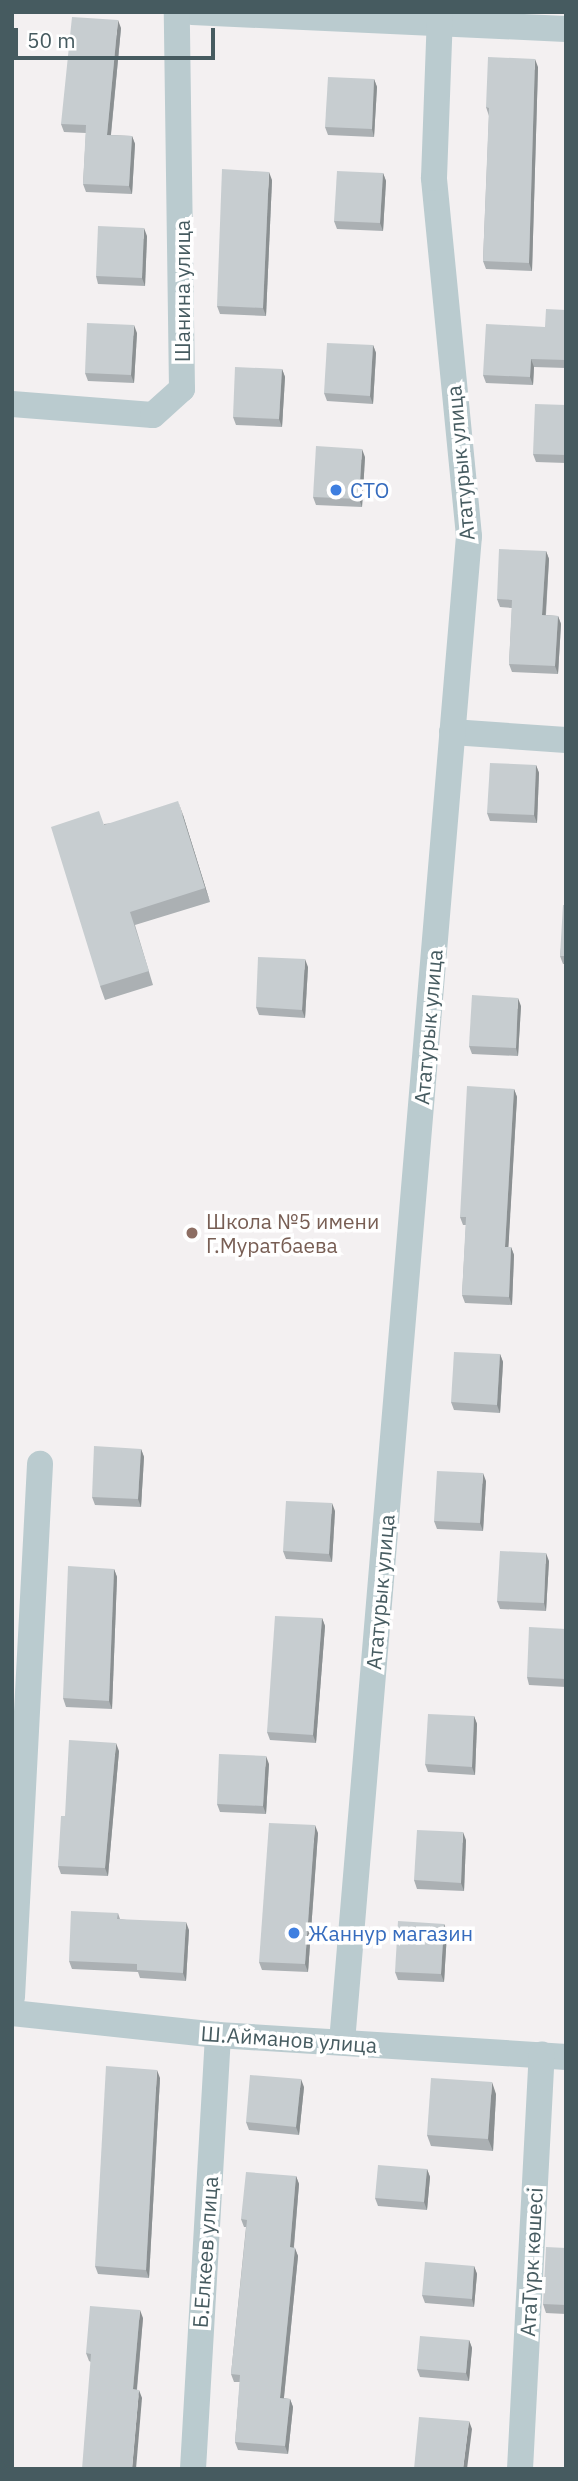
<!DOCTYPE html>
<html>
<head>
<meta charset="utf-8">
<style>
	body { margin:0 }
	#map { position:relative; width:578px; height:2481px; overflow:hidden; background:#f3f0f1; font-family:"IBM Plex Sans",sans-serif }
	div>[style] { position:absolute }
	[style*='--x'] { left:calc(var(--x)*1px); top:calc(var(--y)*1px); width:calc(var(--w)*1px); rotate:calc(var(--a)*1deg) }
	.minor>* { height:26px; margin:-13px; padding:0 13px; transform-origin:13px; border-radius:13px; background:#bacbcf }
	.wall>* { inset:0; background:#abb0b3 }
	.shaded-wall>* { inset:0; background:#8b9092 }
	.building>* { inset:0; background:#c7cdd0 }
	.dots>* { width:19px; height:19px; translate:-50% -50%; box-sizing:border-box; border:4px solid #fff; border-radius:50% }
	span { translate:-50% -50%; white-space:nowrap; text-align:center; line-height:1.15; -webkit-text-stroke:7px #fff; paint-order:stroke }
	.street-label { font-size:21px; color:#465b60 }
	.shop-label { font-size:21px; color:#366cbe }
	.left { translate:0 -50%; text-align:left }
	.education-label { font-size:21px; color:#785e54 }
	.frame { position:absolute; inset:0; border:14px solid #465b60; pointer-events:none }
	.scale { position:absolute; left:14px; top:28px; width:201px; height:32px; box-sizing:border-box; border:4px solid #465b60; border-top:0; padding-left:9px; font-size:21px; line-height:24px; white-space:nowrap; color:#465b60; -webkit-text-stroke:5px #fff; paint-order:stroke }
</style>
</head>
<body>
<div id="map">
	<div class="minor">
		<div style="--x:192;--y:12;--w:374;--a:2.6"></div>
		<div style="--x:12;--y:404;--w:141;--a:4.5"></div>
		<div style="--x:153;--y:415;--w:39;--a:-42"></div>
		<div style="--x:182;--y:389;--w:377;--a:-90.8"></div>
		<div style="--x:452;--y:732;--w:114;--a:4"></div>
		<div style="--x:12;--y:1997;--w:534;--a:-86.99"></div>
		<div style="--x:12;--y:2013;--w:207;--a:6.1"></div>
		<div style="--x:218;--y:2035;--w:349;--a:3.6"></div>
		<div style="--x:342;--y:2042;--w:1511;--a:-85.18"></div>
		<div style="--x:469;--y:536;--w:360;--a:-95.6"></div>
		<div style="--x:434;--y:178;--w:166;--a:-87.9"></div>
		<div style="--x:193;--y:2469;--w:435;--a:-86.7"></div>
		<div style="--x:520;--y:2469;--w:415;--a:-87"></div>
	</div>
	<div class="wall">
		<div style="clip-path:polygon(121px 28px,111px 135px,132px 136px,135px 144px,132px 194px,86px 192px,83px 184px,86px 133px,64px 132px,61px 124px)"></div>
		<div style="clip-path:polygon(538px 67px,532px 271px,486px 269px,483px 261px,489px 116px,486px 107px)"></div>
		<div style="clip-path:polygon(374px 79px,377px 87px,374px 137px,328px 135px,325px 127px)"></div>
		<div style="clip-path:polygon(383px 173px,386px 181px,383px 231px,337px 229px,334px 221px)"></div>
		<div style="clip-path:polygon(272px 180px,266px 316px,220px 314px,217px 306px)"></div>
		<div style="clip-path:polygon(147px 236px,145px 286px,98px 284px,96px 276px)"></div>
		<div style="clip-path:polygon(566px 310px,566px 368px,534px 367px,533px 385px,486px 383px,483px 375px,545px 327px)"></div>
		<div style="clip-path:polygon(137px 333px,134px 383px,88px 381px,85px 373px)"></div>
		<div style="clip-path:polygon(373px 345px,376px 353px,373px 404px,327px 401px,324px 393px)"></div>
		<div style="clip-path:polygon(282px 369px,285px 377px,282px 427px,236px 425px,233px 417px)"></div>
		<div style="clip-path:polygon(566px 405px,566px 463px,536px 462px,533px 454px)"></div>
		<div style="clip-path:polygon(365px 457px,362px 507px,316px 505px,313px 497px)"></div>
		<div style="clip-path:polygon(546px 551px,549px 559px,546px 615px,558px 616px,561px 624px,558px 674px,512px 672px,509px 664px,512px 608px,500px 607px,497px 599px)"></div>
		<div style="clip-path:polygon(536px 765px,539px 773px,537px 823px,490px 821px,487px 813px)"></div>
		<div style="clip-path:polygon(183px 815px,210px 902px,135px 925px,153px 985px,105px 1000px,100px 986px,104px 824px)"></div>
		<div style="clip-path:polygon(566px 905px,566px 964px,563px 964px,560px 956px)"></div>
		<div style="clip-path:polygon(308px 967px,305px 1018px,259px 1015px,256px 1007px)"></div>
		<div style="clip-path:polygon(521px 1006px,518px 1056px,472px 1054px,469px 1046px)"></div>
		<div style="clip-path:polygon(514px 1089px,517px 1097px,508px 1247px,511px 1247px,514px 1255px,512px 1305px,465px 1303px,462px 1295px,466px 1225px,463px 1225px,460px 1217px)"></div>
		<div style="clip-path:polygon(500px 1354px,503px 1362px,500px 1413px,454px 1410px,451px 1402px)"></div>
		<div style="clip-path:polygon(141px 1449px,144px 1457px,141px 1507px,95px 1505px,92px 1497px)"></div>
		<div style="clip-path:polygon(486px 1481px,483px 1531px,437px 1529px,434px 1521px)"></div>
		<div style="clip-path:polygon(335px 1511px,332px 1562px,286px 1559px,283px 1551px)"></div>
		<div style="clip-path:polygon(549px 1561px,546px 1611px,500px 1609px,497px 1601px)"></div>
		<div style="clip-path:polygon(114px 1569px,117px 1577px,112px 1709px,66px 1707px,63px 1698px)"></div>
		<div style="clip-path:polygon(322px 1618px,325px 1626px,316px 1743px,270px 1740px,267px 1732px)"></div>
		<div style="clip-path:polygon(566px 1629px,566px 1687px,529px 1685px,527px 1677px)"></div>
		<div style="clip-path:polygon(474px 1716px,477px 1724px,475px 1775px,428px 1772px,425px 1764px)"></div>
		<div style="clip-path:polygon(119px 1751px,108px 1876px,61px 1874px,58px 1866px,65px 1816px)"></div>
		<div style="clip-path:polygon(269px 1764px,266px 1814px,220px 1812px,217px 1804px)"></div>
		<div style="clip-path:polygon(318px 1833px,308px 1972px,262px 1970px,259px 1962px)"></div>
		<div style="clip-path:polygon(466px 1840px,464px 1891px,417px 1889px,414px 1880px)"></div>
		<div style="clip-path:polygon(118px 1913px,120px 1919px,189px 1930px,186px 1981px,140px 1978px,138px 1972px,72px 1969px,69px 1961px)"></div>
		<div style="clip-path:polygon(444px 1924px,447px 1932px,444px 1982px,398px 1980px,395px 1972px)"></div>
		<div style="clip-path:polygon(160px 2078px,149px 2278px,98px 2274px,95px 2266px)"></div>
		<div style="clip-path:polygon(304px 2087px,299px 2135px,249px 2130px,246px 2122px)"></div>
		<div style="clip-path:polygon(496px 2094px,493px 2151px,431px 2146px,427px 2135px)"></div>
		<div style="clip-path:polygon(427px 2169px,430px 2177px,427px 2210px,378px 2206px,375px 2198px)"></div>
		<div style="clip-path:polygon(296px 2176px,299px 2184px,294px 2247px,298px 2256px,284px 2398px,290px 2399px,293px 2407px,288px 2454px,238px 2450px,235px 2442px,240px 2382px,234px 2382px,231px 2374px,246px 2227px,244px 2227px,241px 2219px)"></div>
		<div style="clip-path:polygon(566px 2248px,566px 2314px,546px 2313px,543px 2304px)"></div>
		<div style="clip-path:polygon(474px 2266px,477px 2274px,474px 2307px,425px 2303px,422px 2295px)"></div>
		<div style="clip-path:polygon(143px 2318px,137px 2390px,142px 2398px,91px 2362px,89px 2361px,86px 2353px)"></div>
		<div style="clip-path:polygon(469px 2340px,472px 2348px,469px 2381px,420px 2377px,417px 2369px)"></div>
	</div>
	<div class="shaded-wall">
		<div style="clip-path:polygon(118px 20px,121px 28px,110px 143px,107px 135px)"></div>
		<div style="clip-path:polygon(535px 59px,538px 67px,532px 271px,529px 263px)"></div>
		<div style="clip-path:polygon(374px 79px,377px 87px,374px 137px,372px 129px)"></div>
		<div style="clip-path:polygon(132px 136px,135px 144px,132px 194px,129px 186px)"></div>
		<div style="clip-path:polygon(269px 172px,272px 180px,266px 316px,263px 308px)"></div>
		<div style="clip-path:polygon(383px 173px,386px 181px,383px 231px,380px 223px)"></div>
		<div style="clip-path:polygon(144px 228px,147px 236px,145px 286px,142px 278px)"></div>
		<div style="clip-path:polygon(134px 325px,137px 333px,134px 383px,131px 375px)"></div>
		<div style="clip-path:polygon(373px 345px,376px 353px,373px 404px,370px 396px)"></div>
		<div style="clip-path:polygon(531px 359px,534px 367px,533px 385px,530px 377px)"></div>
		<div style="clip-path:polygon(282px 369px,285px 377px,282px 427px,279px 419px)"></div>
		<div style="clip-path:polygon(362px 449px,365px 457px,362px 507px,359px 499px)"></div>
		<div style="clip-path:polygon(546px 551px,549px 559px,545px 623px,542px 615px)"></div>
		<div style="clip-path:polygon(558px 616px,561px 624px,558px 674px,555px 666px)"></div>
		<div style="clip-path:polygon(536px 765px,539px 773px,537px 823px,534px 815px)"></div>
		<div style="clip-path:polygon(178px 801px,183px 815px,210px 902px,205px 888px)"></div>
		<div style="clip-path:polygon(305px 959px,308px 967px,305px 1018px,302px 1010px)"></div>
		<div style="clip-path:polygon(518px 998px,521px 1006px,518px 1056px,516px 1048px)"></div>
		<div style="clip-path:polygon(514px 1089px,517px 1097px,508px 1255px,505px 1247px)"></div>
		<div style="clip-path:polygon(511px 1247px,514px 1255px,512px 1305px,509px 1297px)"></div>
		<div style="clip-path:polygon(500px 1354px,503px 1362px,500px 1413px,497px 1405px)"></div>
		<div style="clip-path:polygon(141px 1449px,144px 1457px,141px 1507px,138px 1499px)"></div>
		<div style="clip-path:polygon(483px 1473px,486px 1481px,483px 1531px,480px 1523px)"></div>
		<div style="clip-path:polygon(332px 1503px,335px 1511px,332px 1562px,329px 1554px)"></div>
		<div style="clip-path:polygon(546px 1553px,549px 1561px,546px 1611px,544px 1603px)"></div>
		<div style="clip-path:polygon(114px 1569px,117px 1577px,112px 1709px,109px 1701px)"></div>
		<div style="clip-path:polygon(322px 1618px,325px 1626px,316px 1743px,313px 1735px)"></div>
		<div style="clip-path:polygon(474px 1716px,477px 1724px,475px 1775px,472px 1767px)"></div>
		<div style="clip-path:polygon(116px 1743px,119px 1751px,108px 1876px,105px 1868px)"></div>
		<div style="clip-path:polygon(266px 1756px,269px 1764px,266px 1814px,263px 1806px)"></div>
		<div style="clip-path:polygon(315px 1825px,318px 1833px,308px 1972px,305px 1964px)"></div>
		<div style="clip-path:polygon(463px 1832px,466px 1840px,464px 1891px,461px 1883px)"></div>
		<div style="clip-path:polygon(186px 1922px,189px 1930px,186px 1981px,183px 1973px)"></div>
		<div style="clip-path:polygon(444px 1924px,447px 1932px,444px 1982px,441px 1974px)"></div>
		<div style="clip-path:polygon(157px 2070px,160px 2078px,149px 2278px,146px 2270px)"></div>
		<div style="clip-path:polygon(301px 2079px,304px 2087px,299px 2135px,296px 2127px)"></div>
		<div style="clip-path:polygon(492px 2082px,496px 2094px,493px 2151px,488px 2139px)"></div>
		<div style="clip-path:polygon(427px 2169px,430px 2177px,427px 2210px,424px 2202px)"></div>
		<div style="clip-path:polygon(296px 2176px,299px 2184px,293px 2255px,290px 2247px)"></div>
		<div style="clip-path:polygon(295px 2248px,298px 2256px,283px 2406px,280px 2398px)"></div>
		<div style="clip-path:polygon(474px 2266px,477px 2274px,474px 2307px,472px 2299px)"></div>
		<div style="clip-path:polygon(140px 2310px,143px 2318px,136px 2397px,133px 2389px)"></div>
		<div style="clip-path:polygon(469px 2340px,472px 2348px,469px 2381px,466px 2373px)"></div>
		<div style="clip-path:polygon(139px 2390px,142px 2398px,136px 2469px,132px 2469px)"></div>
		<div style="clip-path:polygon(290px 2399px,293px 2407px,288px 2454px,285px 2446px)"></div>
		<div style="clip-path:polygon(469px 2421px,472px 2429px,467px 2469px,463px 2469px)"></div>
	</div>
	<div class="building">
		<div style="clip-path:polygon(72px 17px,118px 20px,107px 135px,132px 136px,129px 186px,83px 184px,86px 125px,61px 124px)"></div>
		<div style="clip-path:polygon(488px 57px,535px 59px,529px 263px,483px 261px,489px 108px,486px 107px)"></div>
		<div style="clip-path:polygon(328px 77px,374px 79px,372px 129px,325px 127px)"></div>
		<div style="clip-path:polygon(222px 169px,269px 172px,263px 308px,217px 306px)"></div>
		<div style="clip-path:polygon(337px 171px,383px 173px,380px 223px,334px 221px)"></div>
		<div style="clip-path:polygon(98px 226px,144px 228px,142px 278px,96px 276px)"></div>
		<div style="clip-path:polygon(546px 309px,566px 310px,566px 360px,531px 359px,530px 377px,483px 375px,486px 324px,545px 327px)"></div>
		<div style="clip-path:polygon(87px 323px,134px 325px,131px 375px,85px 373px)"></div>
		<div style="clip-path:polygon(327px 343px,373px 345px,370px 396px,324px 393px)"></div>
		<div style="clip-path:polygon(235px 367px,282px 369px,279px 419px,233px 417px)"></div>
		<div style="clip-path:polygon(535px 404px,566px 405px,566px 455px,533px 454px)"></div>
		<div style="clip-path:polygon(316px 446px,362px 449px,359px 499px,313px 497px)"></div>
		<div style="clip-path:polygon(499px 549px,546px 551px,542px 615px,558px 616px,555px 666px,509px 664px,512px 600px,497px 599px)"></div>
		<div style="clip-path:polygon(490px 763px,536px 765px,534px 815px,487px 813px)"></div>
		<div style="clip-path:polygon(178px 801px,205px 888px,130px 912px,149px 971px,100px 986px,51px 827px,99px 811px,104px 825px)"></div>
		<div style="clip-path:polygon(563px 905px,566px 905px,566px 956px,560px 956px)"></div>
		<div style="clip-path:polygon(258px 957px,305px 959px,302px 1010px,256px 1007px)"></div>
		<div style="clip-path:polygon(472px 995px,518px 998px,516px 1048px,469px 1046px)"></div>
		<div style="clip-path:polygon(467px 1086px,514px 1089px,505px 1247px,511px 1247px,509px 1297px,462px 1295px,466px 1217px,460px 1217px)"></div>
		<div style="clip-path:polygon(454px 1352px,500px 1354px,497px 1405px,451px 1402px)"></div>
		<div style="clip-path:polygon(94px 1446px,141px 1449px,138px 1499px,92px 1497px)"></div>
		<div style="clip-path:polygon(437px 1471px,483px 1473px,480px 1523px,434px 1521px)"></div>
		<div style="clip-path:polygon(286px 1501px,332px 1503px,329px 1554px,283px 1551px)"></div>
		<div style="clip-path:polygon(500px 1551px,546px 1553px,544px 1603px,497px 1601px)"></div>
		<div style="clip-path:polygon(68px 1566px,114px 1569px,109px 1701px,63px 1698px)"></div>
		<div style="clip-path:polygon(275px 1616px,322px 1618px,313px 1735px,267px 1732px)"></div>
		<div style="clip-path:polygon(529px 1627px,566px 1629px,566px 1679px,527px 1677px)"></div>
		<div style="clip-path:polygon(428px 1714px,474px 1716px,472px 1767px,425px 1764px)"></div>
		<div style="clip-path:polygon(69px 1740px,116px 1743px,105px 1868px,58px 1866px,61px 1816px,65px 1816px)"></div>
		<div style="clip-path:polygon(219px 1754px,266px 1756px,263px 1806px,217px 1804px)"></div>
		<div style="clip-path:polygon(269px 1823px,315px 1825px,305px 1964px,259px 1962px)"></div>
		<div style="clip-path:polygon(417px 1830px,463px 1832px,461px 1883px,414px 1880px)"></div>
		<div style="clip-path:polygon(71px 1911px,118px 1913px,117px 1919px,186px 1922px,183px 1973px,137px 1970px,137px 1964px,69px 1961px)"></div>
		<div style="clip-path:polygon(398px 1921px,444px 1924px,441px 1974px,395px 1972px)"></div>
		<div style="clip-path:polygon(106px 2066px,157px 2070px,146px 2270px,95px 2266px)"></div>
		<div style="clip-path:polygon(250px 2075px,301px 2079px,296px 2127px,246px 2122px)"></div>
		<div style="clip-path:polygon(431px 2078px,492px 2082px,488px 2139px,427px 2135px)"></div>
		<div style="clip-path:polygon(566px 2106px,566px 2133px,564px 2133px)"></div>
		<div style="clip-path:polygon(378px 2165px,427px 2169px,424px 2202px,375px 2198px)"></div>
		<div style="clip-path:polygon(246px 2172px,296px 2176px,290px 2247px,295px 2248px,280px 2398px,290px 2399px,285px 2446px,235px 2442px,240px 2375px,231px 2374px,247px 2220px,241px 2219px)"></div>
		<div style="clip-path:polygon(546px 2247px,566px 2248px,566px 2305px,543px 2304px)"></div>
		<div style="clip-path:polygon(425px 2262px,474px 2266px,472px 2299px,422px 2295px)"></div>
		<div style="clip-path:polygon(90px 2306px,140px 2310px,133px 2389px,139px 2390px,132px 2469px,82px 2469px,91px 2354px,86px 2353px)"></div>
		<div style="clip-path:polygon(420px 2336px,469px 2340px,466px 2373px,417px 2369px)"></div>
		<div style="clip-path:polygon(419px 2417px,469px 2421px,463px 2469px,414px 2469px)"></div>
	</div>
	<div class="dots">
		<div style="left:336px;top:490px;background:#3f7fe0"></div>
		<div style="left:192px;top:1233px;background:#8d6e63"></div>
		<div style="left:294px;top:1933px;background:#3f7fe0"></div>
	</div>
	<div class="street-label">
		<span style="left:182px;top:291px;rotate:-90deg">Шанина улица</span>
		<span style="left:460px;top:463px;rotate:-95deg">Ататурык улица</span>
		<span style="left:428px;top:1027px;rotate:-85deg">Ататурык улица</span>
		<span style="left:380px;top:1592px;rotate:-85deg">Ататурык улица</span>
		<span style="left:289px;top:2039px;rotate:4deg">Ш.Айманов улица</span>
		<span style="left:205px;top:2252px;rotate:-86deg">Б.Елкеев улица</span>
		<span style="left:531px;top:2262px;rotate:-87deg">АтаТүрк көшесі</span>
	</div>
	<div class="shop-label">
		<span class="left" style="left:350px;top:490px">СТО</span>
		<span class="left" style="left:308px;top:1933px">Жаннур магазин</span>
	</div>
	<div class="education-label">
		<span class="left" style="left:206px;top:1233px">Школа №5 имени<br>Г.Муратбаева</span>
	</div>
	<div class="frame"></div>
	<div class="scale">50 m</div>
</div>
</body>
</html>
